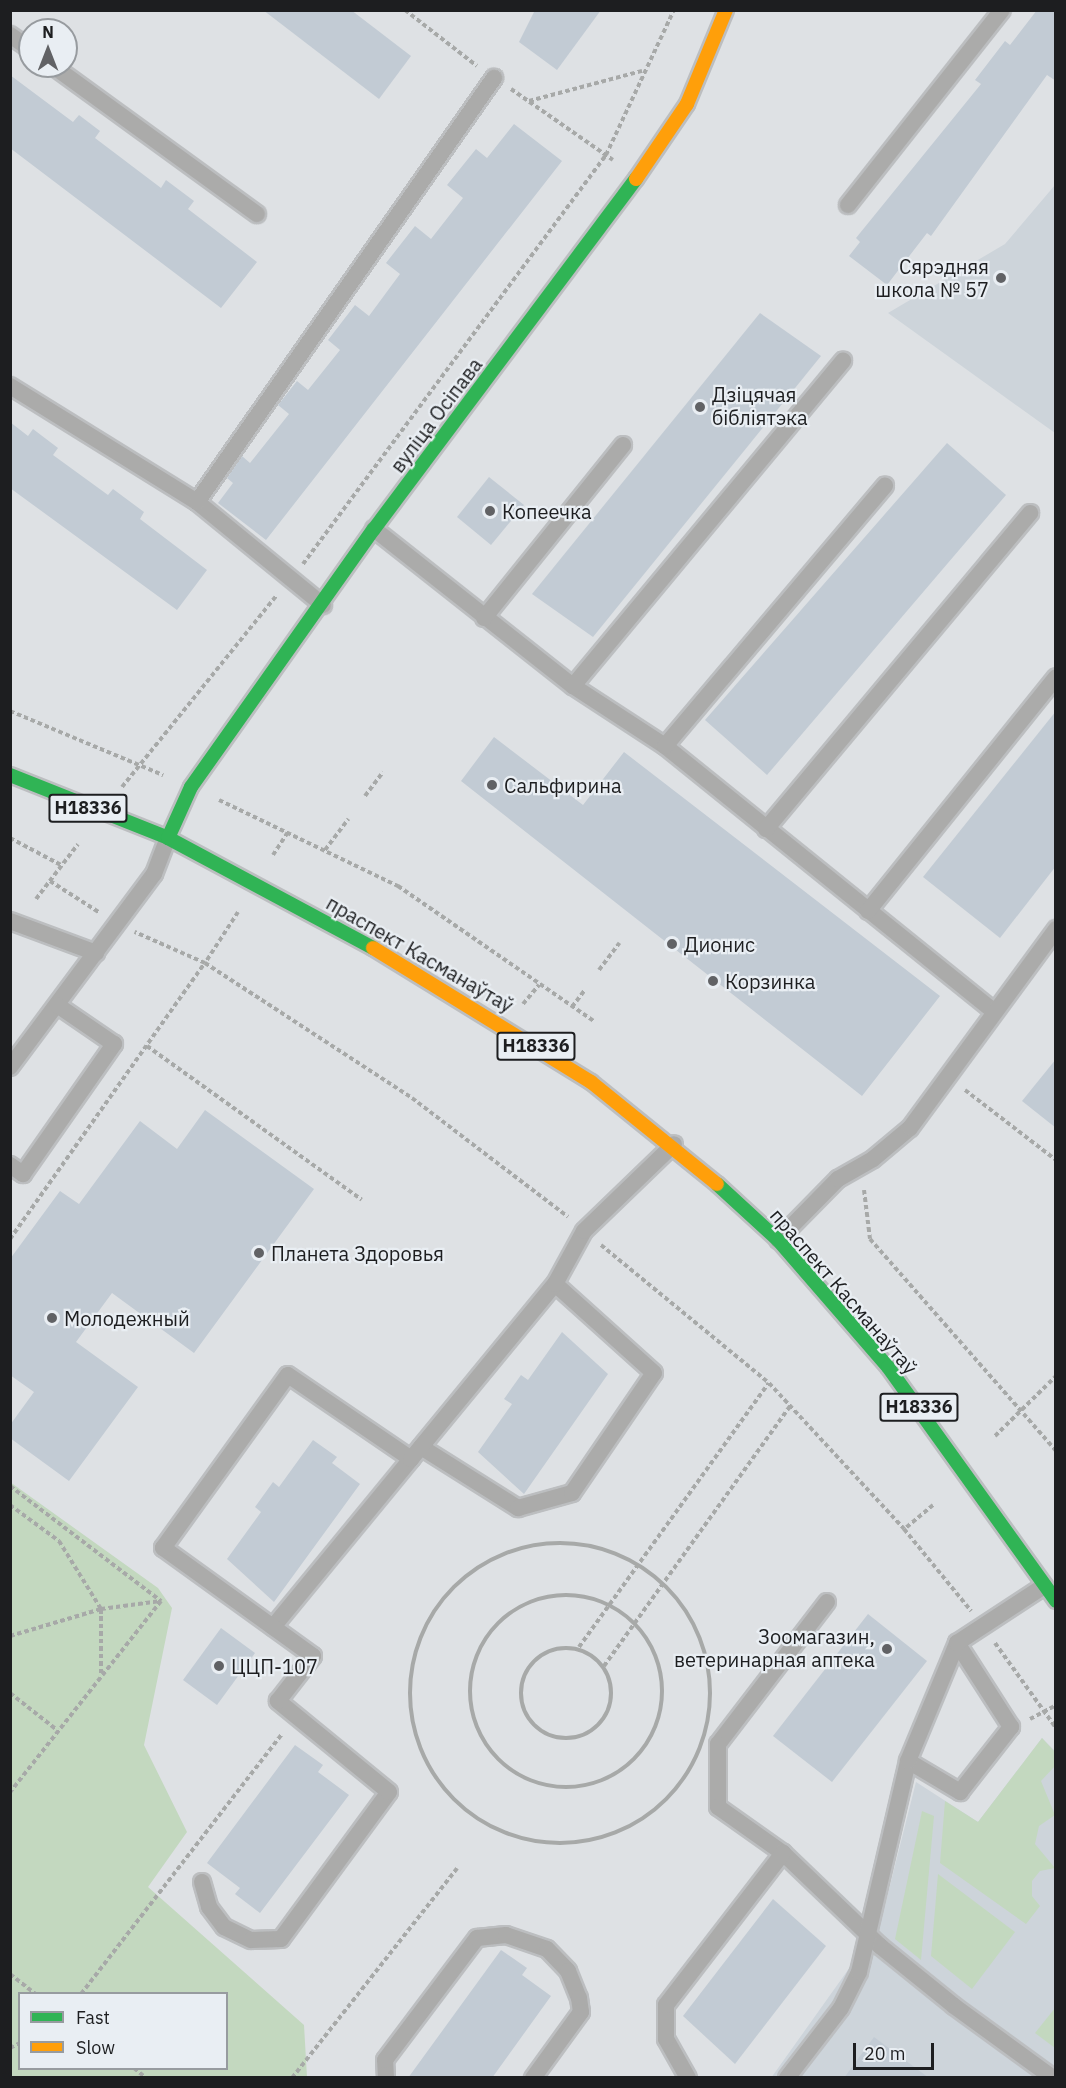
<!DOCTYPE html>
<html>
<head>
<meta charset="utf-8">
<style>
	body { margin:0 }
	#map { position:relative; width:1066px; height:2088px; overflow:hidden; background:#dee1e4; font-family:"IBM Plex Sans",sans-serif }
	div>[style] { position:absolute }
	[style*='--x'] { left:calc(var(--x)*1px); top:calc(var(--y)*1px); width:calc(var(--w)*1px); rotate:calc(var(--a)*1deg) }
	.built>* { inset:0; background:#cdd4da }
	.green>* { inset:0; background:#c3d8bf }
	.building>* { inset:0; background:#c2cbd4 }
	.path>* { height:4px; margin-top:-2px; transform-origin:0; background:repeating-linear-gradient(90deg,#a7a9a8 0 4.5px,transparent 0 7.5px) }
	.path>.ring { margin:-2px; padding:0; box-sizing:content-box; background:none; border:4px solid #a7a9a8; border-radius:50% }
	.roads { filter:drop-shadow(2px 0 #bcbec0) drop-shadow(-2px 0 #bcbec0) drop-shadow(0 2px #bcbec0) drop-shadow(0 -2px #bcbec0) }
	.lane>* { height:16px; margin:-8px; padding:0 8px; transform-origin:8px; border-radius:8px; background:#ababaa }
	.fast>* { height:14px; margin:-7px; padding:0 7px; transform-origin:7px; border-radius:7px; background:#30b455 }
	.slow>* { height:14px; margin:-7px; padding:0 7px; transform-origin:7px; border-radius:7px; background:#ff9f0a }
	.dots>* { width:16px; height:16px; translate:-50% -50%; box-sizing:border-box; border:3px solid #e9eef3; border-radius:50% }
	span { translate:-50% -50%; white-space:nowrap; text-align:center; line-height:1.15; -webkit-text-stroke:4.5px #e9eef3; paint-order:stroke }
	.shield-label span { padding:2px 4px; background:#e9eef3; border:2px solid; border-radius:4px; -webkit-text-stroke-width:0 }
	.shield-label { font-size:18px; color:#1d1e20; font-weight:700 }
	.poi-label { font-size:20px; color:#1d1e20 }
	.right { translate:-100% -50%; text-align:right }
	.left { translate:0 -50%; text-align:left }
	.street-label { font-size:20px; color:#1d1e20 }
	.frame { position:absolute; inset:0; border:12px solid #1d1e20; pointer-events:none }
	.legend { position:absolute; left:18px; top:1992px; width:210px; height:78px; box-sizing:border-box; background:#e9eef3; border:2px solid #979b9f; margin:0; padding:8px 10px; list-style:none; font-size:18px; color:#1d1e20 }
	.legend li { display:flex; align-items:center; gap:12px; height:30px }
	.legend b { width:30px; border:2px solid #979b9f }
	.north { position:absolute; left:18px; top:18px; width:60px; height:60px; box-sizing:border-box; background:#e9eef3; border:2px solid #979b9f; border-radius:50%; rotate:0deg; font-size:16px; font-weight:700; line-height:24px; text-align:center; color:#1d1e20 }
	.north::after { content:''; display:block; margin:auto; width:21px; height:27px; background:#616265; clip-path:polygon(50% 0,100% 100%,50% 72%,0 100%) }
	.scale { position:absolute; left:853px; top:2043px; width:81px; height:27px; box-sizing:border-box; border:3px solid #1d1e20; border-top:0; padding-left:8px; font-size:18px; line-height:21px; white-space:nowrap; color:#1d1e20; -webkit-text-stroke:4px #e9eef3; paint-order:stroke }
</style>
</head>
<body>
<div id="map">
	<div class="built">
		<div style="clip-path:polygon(1055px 185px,1055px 433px,888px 313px,1005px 244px)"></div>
		<div style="clip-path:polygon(1042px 1738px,1056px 1752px,1055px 2077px,771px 2078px,880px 1925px,916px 1782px,978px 1822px)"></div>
	</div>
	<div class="green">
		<div style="clip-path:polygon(evenodd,10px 1482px,158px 1588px,172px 1608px,144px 1745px,187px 1832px,148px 1887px,304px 2025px,307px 2077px,11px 2077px,10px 1482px,20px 1994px,226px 1994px,226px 2068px,20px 2068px,20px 1994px)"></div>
		<div style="clip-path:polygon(1042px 1738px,1055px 1752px,1055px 1766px,1041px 1781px,1055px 1815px,1039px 1826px,1035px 1844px,1055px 1868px,1040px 1871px,1032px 1881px,1032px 1896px,1040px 1906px,1026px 1924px,940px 1863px,945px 1801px,978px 1822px)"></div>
		<div style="clip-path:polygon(922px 1811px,934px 1816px,921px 1960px,895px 1939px)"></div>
		<div style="clip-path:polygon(938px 1874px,1015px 1932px,972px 1989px,931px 1956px)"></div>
		<div style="clip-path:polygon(1055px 2008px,1055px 2048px,1035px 2033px)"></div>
	</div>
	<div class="building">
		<div style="clip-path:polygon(263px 10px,351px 10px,411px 56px,379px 99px)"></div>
		<div style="clip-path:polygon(535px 10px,601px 10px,557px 70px,519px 42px)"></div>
		<div style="clip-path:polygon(1037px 10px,1056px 10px,1056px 81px,1047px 75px,931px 236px,927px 233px,887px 285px,849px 256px,860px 242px,856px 238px,981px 84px,975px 80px,1005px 41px,1010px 45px)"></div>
		<div style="clip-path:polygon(10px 75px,73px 122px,79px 115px,100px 131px,95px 138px,161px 188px,166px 180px,194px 201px,188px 209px,257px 262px,221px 308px,10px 148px)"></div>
		<div style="clip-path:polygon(514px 124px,562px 161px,266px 540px,218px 503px,233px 483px,227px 478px,242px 456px,250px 463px,289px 414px,278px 405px,297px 381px,308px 390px,340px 350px,328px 340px,355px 305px,369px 316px,400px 274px,386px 263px,415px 226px,431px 239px,463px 198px,447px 185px,476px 149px,487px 158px)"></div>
		<div style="clip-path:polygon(760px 313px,821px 356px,593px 637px,532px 594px)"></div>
		<div style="clip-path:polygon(10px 422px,28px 436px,33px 429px,58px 448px,53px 455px,108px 495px,113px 489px,144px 512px,140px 519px,207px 570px,177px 610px,10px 488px)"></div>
		<div style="clip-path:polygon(947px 443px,1006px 495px,767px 775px,705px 720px)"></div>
		<div style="clip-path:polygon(489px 477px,524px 505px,491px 545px,457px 517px)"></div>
		<div style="clip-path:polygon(1056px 711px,1056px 866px,1000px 938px,923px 877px)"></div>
		<div style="clip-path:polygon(494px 737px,583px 805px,624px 752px,940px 996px,862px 1096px,461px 781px)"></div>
		<div style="clip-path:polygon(1056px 1059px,1056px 1128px,1022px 1101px)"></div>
		<div style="clip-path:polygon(205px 1110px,314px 1189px,194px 1353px,112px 1293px,76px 1342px,138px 1387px,69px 1481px,10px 1438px,10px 1425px,34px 1392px,10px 1375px,10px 1259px,60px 1191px,79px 1204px,140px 1121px,177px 1149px)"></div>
		<div style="clip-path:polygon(562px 1332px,608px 1374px,524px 1494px,478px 1452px,512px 1404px,504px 1399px,521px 1375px,528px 1380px)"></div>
		<div style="clip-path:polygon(313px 1440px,337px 1457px,332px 1463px,360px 1484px,274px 1602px,227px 1559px,261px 1512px,255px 1507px,273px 1482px,279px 1487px)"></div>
		<div style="clip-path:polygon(868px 1614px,927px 1661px,832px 1782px,773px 1736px)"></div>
		<div style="clip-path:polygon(221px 1628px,255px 1653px,217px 1705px,183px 1680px)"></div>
		<div style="clip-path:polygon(295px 1745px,323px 1765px,318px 1772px,349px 1795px,260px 1913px,235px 1894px,240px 1888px,207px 1863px)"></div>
		<div style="clip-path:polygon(773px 1899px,826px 1946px,735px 2064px,683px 2016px)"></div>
		<div style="clip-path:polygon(501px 1950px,527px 1968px,522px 1975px,551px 1996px,492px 2078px,408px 2078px)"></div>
		<div style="clip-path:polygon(874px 2037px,929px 2078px,844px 2078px)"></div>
	</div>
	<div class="path">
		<div style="--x:405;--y:10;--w:91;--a:37.9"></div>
		<div style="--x:511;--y:89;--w:124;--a:34.8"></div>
		<div style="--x:529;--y:101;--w:117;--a:-14.9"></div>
		<div style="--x:303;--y:564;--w:509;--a:-53.47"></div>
		<div style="--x:606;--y:155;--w:160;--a:-64.9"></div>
		<div style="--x:10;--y:711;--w:166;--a:22.7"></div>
		<div style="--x:122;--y:787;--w:247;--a:-51.1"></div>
		<div style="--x:365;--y:796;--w:30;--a:-53"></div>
		<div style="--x:219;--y:800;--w:199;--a:25.7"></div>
		<div style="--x:398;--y:886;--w:238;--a:34.6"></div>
		<div style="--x:10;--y:838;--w:58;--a:27.9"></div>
		<div style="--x:325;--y:850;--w:39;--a:-53"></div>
		<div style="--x:273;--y:855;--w:27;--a:-57"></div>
		<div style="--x:50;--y:881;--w:59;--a:32.6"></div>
		<div style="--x:36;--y:899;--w:69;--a:-52.6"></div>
		<div style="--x:238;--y:912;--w:61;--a:122.9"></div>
		<div style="--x:205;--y:963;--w:247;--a:33.1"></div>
		<div style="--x:412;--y:1098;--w:196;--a:37.3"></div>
		<div style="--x:599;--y:970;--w:34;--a:-53"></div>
		<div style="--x:523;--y:1004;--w:25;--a:-50"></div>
		<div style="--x:572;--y:1007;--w:20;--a:-53"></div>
		<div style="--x:147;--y:1046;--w:264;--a:35.6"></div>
		<div style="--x:965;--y:1090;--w:115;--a:37.6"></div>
		<div style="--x:864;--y:1190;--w:49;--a:83"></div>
		<div style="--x:870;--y:1239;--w:282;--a:48.7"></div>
		<div style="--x:10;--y:1239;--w:338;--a:-54.8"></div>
		<div style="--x:205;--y:963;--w:77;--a:-156.1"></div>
		<div style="--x:601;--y:1245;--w:217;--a:39.4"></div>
		<div style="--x:769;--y:1383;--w:199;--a:47.2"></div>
		<div style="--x:995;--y:1436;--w:86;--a:-44.5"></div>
		<div style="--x:10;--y:1486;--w:190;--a:37.3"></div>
		<div style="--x:161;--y:1601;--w:243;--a:128.3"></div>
		<div style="--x:10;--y:1505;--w:61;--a:36.3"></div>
		<div style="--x:59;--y:1541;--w:80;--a:58.3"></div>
		<div style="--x:101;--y:1609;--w:66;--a:90"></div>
		<div style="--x:933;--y:1505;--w:38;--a:140"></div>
		<div style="--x:904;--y:1529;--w:106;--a:50.7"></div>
		<div class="ring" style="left:410px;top:1543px;width:296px;height:296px"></div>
		<div class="ring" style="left:470px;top:1595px;width:188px;height:188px"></div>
		<div style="--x:10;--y:1636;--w:95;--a:-16.5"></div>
		<div style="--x:101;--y:1609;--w:60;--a:-7.7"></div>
		<div style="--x:995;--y:1643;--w:105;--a:54.3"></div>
		<div style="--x:579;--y:1647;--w:325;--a:-54.3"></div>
		<div class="ring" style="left:521px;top:1648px;width:86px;height:86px"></div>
		<div style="--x:604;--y:1666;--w:321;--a:-54.4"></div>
		<div style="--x:10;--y:1693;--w:60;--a:38.2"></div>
		<div style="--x:1030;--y:1719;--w:30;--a:-28"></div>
		<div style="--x:10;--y:1974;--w:33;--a:38"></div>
		<div style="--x:81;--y:1994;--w:329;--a:-52.3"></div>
		<div style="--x:10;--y:2048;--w:11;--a:-27"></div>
		<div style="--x:134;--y:2068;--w:16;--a:40"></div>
		<div style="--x:292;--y:2078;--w:267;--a:-51.8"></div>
	</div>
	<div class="roads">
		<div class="lane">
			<div style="--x:10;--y:35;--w:24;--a:35"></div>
			<div style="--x:53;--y:66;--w:252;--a:36"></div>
			<div style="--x:848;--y:205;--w:248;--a:-51.7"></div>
			<div style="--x:10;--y:386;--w:220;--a:31.8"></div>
			<div style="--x:374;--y:529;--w:253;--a:38.3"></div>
			<div style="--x:573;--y:686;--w:110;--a:33.1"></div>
			<div style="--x:665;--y:746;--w:422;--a:38.9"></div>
			<div style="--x:323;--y:605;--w:163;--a:-140.7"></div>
			<div style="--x:197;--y:502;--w:518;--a:-54.99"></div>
			<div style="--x:484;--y:618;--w:222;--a:-51.2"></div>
			<div style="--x:573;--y:686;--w:423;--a:-50.3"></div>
			<div style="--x:665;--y:746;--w:341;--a:-49.8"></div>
			<div style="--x:766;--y:829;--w:412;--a:-50.1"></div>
			<div style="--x:868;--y:911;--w:300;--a:-51.2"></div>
			<div style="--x:10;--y:921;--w:92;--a:20.4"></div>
			<div style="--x:10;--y:1067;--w:241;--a:-53.3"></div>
			<div style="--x:154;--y:874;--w:39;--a:-69"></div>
			<div style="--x:10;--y:1165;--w:16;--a:35"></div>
			<div style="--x:23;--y:1174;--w:159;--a:-55"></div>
			<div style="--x:114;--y:1044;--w:69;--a:-145.6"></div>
			<div style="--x:778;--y:1240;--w:86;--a:-45.5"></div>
			<div style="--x:838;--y:1179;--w:40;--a:-29.7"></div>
			<div style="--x:873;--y:1159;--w:48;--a:-40"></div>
			<div style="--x:910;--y:1128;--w:247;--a:-53.7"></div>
			<div style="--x:421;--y:1447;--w:115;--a:32.2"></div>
			<div style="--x:518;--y:1508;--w:56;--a:-15.5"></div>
			<div style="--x:572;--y:1493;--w:145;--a:-55.7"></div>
			<div style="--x:654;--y:1373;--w:133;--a:-138"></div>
			<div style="--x:827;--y:1602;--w:179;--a:127.5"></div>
			<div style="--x:718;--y:1744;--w:63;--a:90"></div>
			<div style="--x:718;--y:1807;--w:80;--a:35.3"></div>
			<div style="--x:783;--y:1853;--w:134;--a:43.8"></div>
			<div style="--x:880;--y:1946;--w:95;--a:39"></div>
			<div style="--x:954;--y:2006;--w:122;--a:36"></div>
			<div style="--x:273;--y:1627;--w:217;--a:-50.6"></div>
			<div style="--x:908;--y:1761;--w:61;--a:30.8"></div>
			<div style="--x:960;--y:1792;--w:83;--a:-51.9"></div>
			<div style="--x:1011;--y:1727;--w:100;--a:-122.7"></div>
			<div style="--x:202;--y:1882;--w:26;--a:74"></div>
			<div style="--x:209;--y:1907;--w:25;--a:53"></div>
			<div style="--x:224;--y:1927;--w:30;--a:26"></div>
			<div style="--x:251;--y:1940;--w:30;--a:-2"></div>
			<div style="--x:281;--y:1939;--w:182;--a:-53.7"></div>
			<div style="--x:389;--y:1792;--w:144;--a:-140.7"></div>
			<div style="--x:278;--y:1701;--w:57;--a:-52.1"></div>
			<div style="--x:313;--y:1656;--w:185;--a:-144.2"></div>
			<div style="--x:163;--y:1548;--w:213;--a:-54.2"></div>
			<div style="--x:288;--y:1375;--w:149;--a:34.3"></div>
			<div style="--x:411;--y:1459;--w:227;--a:-50.6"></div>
			<div style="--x:555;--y:1284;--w:60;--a:-61.3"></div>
			<div style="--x:584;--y:1231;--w:125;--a:-44"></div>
			<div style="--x:386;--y:2078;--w:18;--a:-93"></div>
			<div style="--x:385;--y:2060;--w:153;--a:-53"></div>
			<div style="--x:477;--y:1938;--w:29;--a:-6"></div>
			<div style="--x:506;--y:1935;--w:43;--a:18.9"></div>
			<div style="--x:547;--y:1949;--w:30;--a:46"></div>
			<div style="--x:568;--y:1971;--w:29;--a:68"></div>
			<div style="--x:579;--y:1998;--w:14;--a:82"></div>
			<div style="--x:581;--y:2012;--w:82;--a:126"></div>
			<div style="--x:688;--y:2078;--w:45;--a:-119.4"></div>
			<div style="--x:666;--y:2039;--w:34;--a:-90"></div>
			<div style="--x:666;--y:2005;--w:192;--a:-52.4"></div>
			<div style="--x:787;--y:2078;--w:88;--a:-52.4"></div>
			<div style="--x:841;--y:2008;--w:40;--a:-63.4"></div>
			<div style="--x:859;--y:1972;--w:217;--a:-76.9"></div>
			<div style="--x:908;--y:1761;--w:128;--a:-67.4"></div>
			<div style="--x:957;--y:1643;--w:104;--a:-33.2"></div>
		</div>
		<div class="fast">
			<div style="--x:10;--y:775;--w:170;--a:21.7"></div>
			<div style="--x:168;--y:838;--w:233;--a:28.2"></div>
			<div style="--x:168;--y:838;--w:56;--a:-65.7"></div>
			<div style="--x:191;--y:787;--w:316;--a:-54.7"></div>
			<div style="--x:374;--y:529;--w:437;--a:-53.2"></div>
			<div style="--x:717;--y:1184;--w:83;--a:42.6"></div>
			<div style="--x:778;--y:1240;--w:168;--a:49.1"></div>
			<div style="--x:888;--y:1367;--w:288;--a:54.3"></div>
		</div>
		<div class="slow">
			<div style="--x:636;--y:179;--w:91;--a:-55.8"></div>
			<div style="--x:687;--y:104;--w:102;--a:-67.5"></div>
			<div style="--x:373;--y:948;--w:256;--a:31.6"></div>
			<div style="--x:591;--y:1082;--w:162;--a:39"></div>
		</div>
	</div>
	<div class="dots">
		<div style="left:1001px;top:278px;background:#616265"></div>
		<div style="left:700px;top:407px;background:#616265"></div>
		<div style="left:490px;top:511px;background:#616265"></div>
		<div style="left:492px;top:785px;background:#616265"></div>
		<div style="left:672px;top:944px;background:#616265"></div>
		<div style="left:713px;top:981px;background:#616265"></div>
		<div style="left:259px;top:1253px;background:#616265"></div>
		<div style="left:52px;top:1318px;background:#616265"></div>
		<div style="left:887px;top:1649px;background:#616265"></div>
		<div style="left:219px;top:1666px;background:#616265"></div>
	</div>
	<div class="shield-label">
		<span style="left:88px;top:808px">Н18336</span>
		<span style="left:536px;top:1046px">Н18336</span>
		<span style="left:919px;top:1407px">Н18336</span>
	</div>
	<div class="poi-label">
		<span class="right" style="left:989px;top:278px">Сярэдняя<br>школа № 57</span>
		<span class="left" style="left:712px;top:406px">Дзіцячая<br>бібліятэка</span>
		<span class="left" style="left:502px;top:511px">Копеечка</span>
		<span class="left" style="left:504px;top:785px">Сальфирина</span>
		<span class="left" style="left:684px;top:944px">Дионис</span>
		<span class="left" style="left:725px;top:981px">Корзинка</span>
		<span class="left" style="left:271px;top:1253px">Планета Здоровья</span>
		<span class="left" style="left:64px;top:1318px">Молодежный</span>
		<span class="right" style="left:875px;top:1648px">Зоомагазин,<br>ветеринарная аптека</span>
		<span class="left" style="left:231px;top:1666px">ЦЦП-107</span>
	</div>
	<div class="street-label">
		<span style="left:436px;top:415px;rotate:-53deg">вуліца Осіпава</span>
		<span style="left:420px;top:954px;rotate:30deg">праспект Касманаўтаў</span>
		<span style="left:844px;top:1291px;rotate:49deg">праспект Касманаўтаў</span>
	</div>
	<div class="frame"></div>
	<ul class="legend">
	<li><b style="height:8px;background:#30b455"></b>Fast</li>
	<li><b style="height:8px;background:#ff9f0a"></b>Slow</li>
	</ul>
	<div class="north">N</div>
	<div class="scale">20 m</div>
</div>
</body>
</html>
